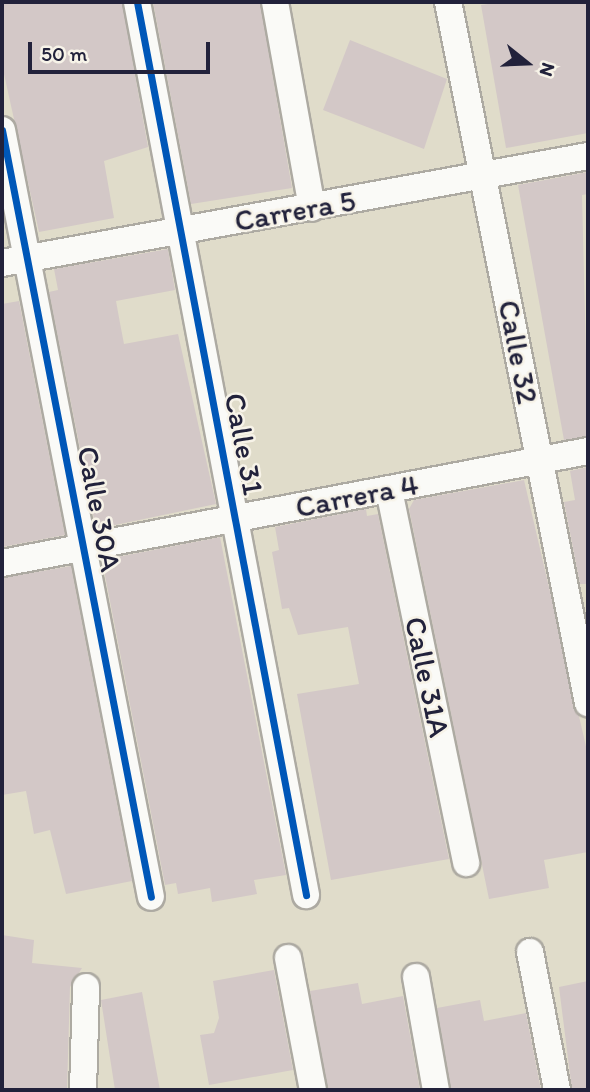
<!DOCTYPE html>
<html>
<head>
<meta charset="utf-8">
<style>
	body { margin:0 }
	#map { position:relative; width:590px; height:1092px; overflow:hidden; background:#e0dcca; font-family:Itim,sans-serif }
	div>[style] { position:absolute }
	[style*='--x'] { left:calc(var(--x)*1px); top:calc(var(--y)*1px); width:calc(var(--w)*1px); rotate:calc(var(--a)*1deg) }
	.building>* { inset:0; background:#d3c8c7 }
	.roads { filter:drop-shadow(2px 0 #adaaa2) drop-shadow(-2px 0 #adaaa2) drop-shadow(0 2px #adaaa2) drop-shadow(0 -2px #adaaa2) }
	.minor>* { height:26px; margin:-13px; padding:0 13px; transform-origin:13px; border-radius:13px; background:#fafaf7 }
	.cycleway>* { height:7px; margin:-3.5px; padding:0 3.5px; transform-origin:3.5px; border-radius:3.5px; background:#0057b8 }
	span { translate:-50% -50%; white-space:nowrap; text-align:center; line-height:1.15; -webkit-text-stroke:5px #f7f3e8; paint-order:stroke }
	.street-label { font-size:30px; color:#22223b }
	.frame { position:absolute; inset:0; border:4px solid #22223b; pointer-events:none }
	.north { position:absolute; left:492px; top:28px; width:70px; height:70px; -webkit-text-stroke:5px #f7f3e8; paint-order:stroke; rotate:108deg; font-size:19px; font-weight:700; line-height:28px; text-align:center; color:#22223b }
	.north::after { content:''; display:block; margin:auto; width:24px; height:32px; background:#22223b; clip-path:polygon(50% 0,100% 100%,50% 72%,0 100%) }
	.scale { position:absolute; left:28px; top:42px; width:182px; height:32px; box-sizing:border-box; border:4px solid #22223b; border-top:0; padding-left:9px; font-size:21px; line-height:24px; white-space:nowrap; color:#22223b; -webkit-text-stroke:5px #f7f3e8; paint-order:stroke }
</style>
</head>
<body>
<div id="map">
	<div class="building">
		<div style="clip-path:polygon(2px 2px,122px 2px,148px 147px,104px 161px,114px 218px,39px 232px,2px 65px)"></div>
		<div style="clip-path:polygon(153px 2px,260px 2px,292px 188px,191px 204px)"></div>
		<div style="clip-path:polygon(502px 2px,588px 2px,588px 133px,506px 148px,481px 5px)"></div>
		<div style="clip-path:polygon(350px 40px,447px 79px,424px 149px,323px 110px)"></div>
		<div style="clip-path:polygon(588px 172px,588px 194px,582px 195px,588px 436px,564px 440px,518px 185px)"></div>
		<div style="clip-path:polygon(168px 249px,175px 290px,116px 301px,120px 323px,124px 344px,178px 334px,216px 504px,96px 529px,49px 292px,58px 290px,54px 269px)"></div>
		<div style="clip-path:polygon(19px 301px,65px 535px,2px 547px,2px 304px)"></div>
		<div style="clip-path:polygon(588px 467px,588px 584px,580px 584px,564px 502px,575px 500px,570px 471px)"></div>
		<div style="clip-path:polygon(524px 480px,588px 755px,588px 852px,544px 860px,549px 888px,489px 899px,409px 509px,414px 500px)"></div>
		<div style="clip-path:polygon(366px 509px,367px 516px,378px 514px,449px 859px,331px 880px,297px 694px,359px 684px,348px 627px,298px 635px,289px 608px,282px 609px,272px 552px,279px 550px,275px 527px)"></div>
		<div style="clip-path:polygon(220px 537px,286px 875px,254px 880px,257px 894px,212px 902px,210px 888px,178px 894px,176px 883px,165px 885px,102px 560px)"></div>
		<div style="clip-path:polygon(71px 566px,132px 881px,66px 894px,50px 830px,34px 834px,26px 791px,2px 795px,2px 578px)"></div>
		<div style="clip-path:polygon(2px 935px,34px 940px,32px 963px,82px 968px,70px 987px,67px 1090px,2px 1090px)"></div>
		<div style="clip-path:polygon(274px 970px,293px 1070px,209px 1085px,200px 1035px,214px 1033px,219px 1018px,213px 981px)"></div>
		<div style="clip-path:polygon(588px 981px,588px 1090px,572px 1090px,559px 987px)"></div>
		<div style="clip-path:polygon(358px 983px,362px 1004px,403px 996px,420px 1090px,328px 1090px,310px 991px)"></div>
		<div style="clip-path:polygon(142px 992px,160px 1090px,115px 1090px,101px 1000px)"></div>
		<div style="clip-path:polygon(480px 1000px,484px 1021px,526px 1013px,541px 1090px,451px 1090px,437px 1008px)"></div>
	</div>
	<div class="roads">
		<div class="minor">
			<div style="--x:137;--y:2;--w:909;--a:79.28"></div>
			<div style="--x:275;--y:2;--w:209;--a:79.8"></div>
			<div style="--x:448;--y:2;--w:715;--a:78.71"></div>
			<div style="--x:2;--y:130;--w:781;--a:79.01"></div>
			<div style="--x:2;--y:263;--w:596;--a:-10.35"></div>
			<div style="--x:389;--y:490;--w:381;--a:78.3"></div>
			<div style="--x:2;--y:563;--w:597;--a:-10.82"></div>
			<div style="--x:530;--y:952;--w:141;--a:78.9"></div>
			<div style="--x:288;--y:958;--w:134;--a:79.3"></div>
			<div style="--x:416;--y:977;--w:115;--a:80"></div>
			<div style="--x:83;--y:1090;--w:103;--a:-88.3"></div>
		</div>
	</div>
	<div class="cycleway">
		<div style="--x:137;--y:2;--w:909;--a:79.28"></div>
		<div style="--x:2;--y:130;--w:781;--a:79.01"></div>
	</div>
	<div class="street-label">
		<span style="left:295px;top:211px;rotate:-10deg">Carrera 5</span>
		<span style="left:518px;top:352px;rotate:79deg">Calle 32</span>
		<span style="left:244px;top:444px;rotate:79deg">Calle 31</span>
		<span style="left:357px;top:496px;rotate:-11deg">Carrera 4</span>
		<span style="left:99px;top:509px;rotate:79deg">Calle 30A</span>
		<span style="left:427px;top:677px;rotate:78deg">Calle 31A</span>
	</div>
	<div class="frame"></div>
	<div class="north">N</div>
	<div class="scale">50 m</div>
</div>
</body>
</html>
